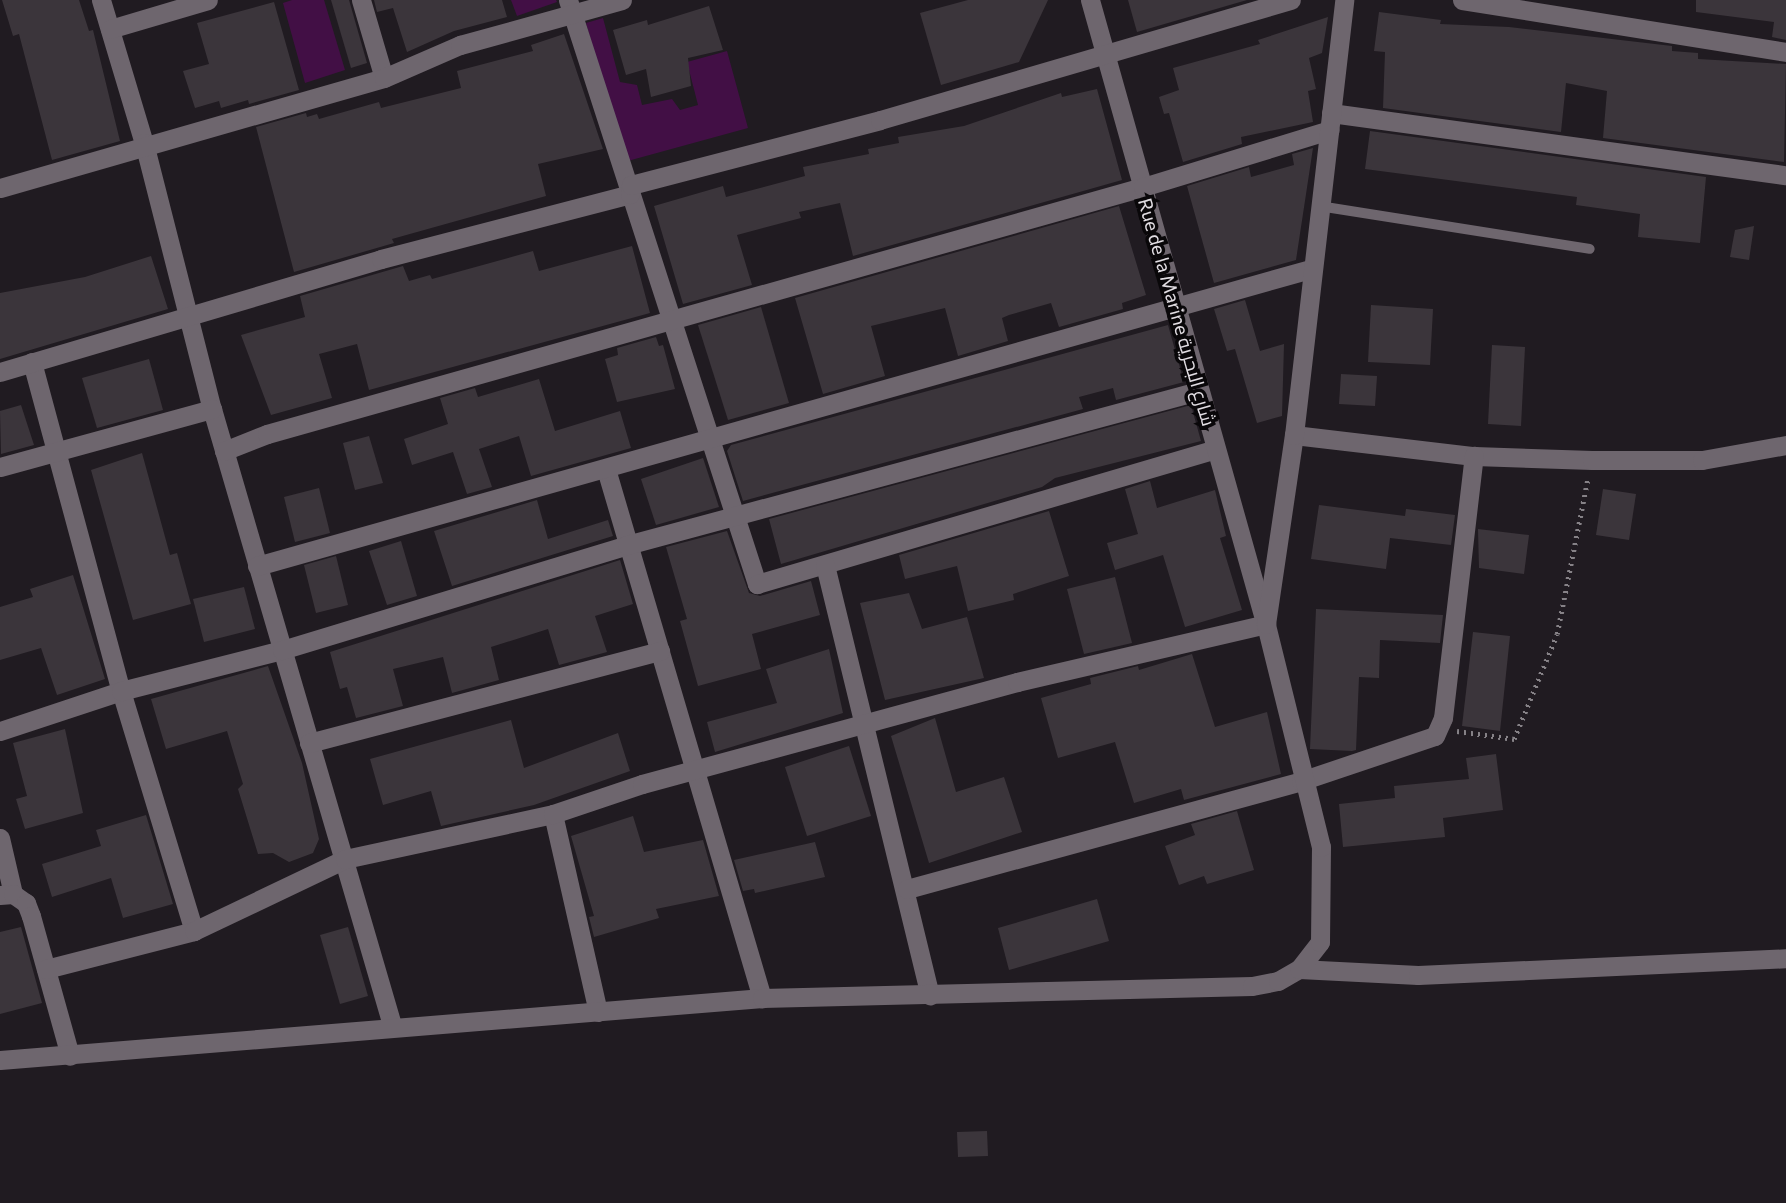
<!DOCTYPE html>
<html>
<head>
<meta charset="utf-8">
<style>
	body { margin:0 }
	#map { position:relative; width:1786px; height:1203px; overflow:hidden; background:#201b21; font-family:Commissioner,Cairo,sans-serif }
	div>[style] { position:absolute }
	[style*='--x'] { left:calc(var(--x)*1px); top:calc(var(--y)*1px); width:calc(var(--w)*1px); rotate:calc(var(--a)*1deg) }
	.green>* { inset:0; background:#420f45 }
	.building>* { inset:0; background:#3b353b }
	.path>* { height:4.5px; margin-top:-2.25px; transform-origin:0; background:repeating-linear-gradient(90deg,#868287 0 2px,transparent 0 7px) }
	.service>* { height:10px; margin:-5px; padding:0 5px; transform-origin:5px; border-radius:5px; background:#6e666e }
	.minor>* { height:19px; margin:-9.5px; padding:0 9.5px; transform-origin:9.5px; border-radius:9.5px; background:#6e666e }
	span { translate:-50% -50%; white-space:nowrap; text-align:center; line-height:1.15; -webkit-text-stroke:7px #090709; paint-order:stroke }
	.street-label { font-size:19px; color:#e2dee3 }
</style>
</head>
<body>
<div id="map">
	<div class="green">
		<div style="clip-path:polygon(292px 0,324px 0,345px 70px,305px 83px,283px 3px)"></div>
		<div style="clip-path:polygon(511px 0,556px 0,557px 2px,517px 16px)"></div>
		<div style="clip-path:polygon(603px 18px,620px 82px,637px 85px,642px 105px,672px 99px,680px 110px,698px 105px,687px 62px,727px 51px,748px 128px,624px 162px,586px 23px)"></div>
	</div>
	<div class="building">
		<div style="clip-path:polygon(2px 0,79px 0,89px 31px,93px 30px,120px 141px,52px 160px,19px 34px,13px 36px)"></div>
		<div style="clip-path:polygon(331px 0,349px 0,367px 63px,351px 68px)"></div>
		<div style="clip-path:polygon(374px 0,502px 0,507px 17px,454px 31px,407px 52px,393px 8px,377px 12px)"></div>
		<div style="clip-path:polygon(968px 0,1048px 0,1019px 62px,941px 85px,920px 13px)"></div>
		<div style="clip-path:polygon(1128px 0,1247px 0,1137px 32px)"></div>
		<div style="clip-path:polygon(1696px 0,1786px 0,1786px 40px,1772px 37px,1774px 22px,1696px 12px)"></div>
		<div style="clip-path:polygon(274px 2px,299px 90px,249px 104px,248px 100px,221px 108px,219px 101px,195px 108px,183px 71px,209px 64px,197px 23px)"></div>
		<div style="clip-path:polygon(709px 6px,723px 50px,688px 58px,691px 86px,651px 97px,646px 69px,626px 75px,613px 30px,647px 20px,648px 25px)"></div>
		<div style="clip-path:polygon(1379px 12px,1441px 20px,1440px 24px,1509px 27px,1672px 46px,1672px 51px,1698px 53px,1698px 59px,1786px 64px,1784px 162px,1603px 138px,1607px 91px,1566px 83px,1561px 132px,1383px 108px,1385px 52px,1374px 51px)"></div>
		<div style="clip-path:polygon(1328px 17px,1322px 53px,1309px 58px,1316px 89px,1308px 91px,1313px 122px,1241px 137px,1242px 144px,1183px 162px,1169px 113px,1164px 114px,1159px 97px,1179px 90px,1173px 68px,1260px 44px,1258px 40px)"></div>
		<div style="clip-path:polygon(564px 34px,603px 149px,538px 164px,546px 196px,392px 239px,394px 243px,294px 272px,256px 127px,306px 113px,307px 117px,317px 114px,319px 119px,379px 102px,381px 108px,461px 88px,457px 71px,533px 51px,531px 45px)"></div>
		<div style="clip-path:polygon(1097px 89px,1122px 180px,853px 256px,840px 203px,799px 212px,801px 218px,737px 235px,752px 285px,683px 304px,654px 206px,723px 186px,726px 197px,805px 176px,803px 167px,869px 154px,868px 149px,899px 143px,898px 137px,964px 126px,1061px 93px,1062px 97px)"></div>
		<div style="clip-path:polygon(1370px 131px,1706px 177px,1700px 243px,1638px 237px,1640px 214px,1576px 205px,1577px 197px,1365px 169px)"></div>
		<div style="clip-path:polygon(1313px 148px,1296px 260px,1214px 283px,1187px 186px,1249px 167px,1251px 177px,1294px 165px,1292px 154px)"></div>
		<div style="clip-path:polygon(1119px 206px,1146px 295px,1122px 303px,1123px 309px,1059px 327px,1051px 303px,1009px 315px,1002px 318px,1008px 341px,958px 356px,945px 308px,871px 326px,885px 376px,823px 394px,795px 298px)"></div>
		<div style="clip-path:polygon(1754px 226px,1749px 260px,1730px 257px,1735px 230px)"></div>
		<div style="clip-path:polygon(632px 246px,650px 313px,369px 390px,357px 344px,319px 354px,332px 398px,271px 415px,241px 335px,305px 317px,300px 296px,403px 266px,409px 281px,430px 275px,432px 279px,533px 251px,539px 271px)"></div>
		<div style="clip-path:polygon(151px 256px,168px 309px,0 359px,0 293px,85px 277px)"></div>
		<div style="clip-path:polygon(1245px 300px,1260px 351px,1284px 344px,1282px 416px,1257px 423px,1235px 349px,1227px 351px,1214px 309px)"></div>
		<div style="clip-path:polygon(1371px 305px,1433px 309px,1430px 365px,1368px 362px)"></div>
		<div style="clip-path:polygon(761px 307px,789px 403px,728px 420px,698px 325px)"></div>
		<div style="clip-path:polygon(1168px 325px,1184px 382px,1116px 400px,1113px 388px,1079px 397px,1083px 409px,743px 501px,727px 451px,731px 445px)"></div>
		<div style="clip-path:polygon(656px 337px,659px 346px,663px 345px,675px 389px,617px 402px,605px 359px,618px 355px,617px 348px)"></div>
		<div style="clip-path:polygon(1492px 345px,1525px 347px,1521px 426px,1488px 424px)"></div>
		<div style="clip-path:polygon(149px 359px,163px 410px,97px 428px,82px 378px)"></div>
		<div style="clip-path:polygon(1341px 374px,1377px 376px,1375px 406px,1339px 404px)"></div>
		<div style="clip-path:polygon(539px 379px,555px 431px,620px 411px,631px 448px,531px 476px,519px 436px,479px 449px,492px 487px,467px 494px,453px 452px,412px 465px,404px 439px,448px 424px,440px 398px,475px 388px,478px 397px)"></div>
		<div style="clip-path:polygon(21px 405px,34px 445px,1px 454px,0 411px)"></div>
		<div style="clip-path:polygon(1191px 405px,1201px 441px,1055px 478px,1042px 487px,781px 564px,769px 519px)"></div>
		<div style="clip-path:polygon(369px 436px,383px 483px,355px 490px,343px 443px)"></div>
		<div style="clip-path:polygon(142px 453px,170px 555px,177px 553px,191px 604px,133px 620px,91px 470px)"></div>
		<div style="clip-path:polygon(703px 458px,719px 507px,656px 525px,641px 479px)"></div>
		<div style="clip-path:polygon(1150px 481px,1157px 508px,1215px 490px,1226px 536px,1220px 538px,1242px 610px,1185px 627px,1163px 555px,1115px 570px,1107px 543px,1138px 534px,1125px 489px)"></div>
		<div style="clip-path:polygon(319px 488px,330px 533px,295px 542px,284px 497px)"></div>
		<div style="clip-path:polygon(1603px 489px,1636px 494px,1629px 540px,1596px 535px)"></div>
		<div style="clip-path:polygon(537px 500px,548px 539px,608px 520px,613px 536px,452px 586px,434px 531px)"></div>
		<div style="clip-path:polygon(1319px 505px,1405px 516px,1406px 509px,1455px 515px,1451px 545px,1390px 538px,1386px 569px,1311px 559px)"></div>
		<div style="clip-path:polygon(1049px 511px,1069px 576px,1013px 594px,1014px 600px,968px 611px,957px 566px,905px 579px,899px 555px)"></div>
		<div style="clip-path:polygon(1478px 529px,1529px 535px,1524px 574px,1479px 568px)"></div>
		<div style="clip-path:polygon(727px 531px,749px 593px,760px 596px,811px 581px,820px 615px,752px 634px,761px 669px,698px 686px,680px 621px,687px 619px,666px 547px)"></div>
		<div style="clip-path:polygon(401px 541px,417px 596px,387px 605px,369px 551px)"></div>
		<div style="clip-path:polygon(336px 556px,348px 605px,316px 613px,304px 565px)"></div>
		<div style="clip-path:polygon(620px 560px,633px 604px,595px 616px,607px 652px,559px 665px,548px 629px,491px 647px,499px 680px,452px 693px,443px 657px,393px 669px,403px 706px,356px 718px,347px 687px,340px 689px,330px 652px)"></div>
		<div style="clip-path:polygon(73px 575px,105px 679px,57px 695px,41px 648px,0 660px,0 607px,33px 597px,30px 589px)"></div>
		<div style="clip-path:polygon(1115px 577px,1132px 643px,1084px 654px,1067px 589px)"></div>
		<div style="clip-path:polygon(244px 587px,255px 629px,204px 642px,193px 599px)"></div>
		<div style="clip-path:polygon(909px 593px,922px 629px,967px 617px,984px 678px,885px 700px,860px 603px)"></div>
		<div style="clip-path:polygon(1316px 609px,1443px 615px,1440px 643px,1380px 640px,1379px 678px,1359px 677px,1356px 750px,1352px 751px,1310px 749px)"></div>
		<div style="clip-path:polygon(1473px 632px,1510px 636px,1500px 731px,1462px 726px)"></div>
		<div style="clip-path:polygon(829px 649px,843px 713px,715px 752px,707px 722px,777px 703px,766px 669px)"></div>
		<div style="clip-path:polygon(1192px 654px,1215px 727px,1267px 712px,1281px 774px,1184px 800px,1181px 789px,1134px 803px,1115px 742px,1058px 758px,1041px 698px,1091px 684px,1090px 678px,1138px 666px,1139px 670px)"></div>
		<div style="clip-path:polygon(268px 666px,302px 763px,319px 839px,313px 853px,289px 862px,273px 853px,258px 854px,238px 789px,243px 784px,227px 731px,166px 749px,151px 699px)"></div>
		<div style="clip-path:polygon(935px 718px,956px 792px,1004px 777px,1022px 832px,929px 863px,891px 736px)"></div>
		<div style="clip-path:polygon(511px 720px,524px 768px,618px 733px,630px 771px,534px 805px,441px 826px,431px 791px,383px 805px,370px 759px)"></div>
		<div style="clip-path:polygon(65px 729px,83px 813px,25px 829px,16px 799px,27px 796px,13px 743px)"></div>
		<div style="clip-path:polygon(849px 746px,871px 816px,807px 836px,785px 767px)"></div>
		<div style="clip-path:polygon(1496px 754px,1503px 810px,1443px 818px,1445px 837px,1343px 847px,1339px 804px,1395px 798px,1394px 786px,1469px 779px,1466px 758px)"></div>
		<div style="clip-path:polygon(1237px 811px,1254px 870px,1207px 884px,1204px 876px,1179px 885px,1165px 846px,1195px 835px,1191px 824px)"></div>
		<div style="clip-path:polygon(146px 815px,173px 904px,123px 918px,111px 878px,52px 897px,42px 864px,101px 846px,96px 830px)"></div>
		<div style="clip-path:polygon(633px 816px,644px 852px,703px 840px,719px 896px,656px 909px,659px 918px,594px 937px,589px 917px,594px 916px,571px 836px)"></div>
		<div style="clip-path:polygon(815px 842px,825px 877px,755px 893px,754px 889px,743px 891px,734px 860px)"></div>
		<div style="clip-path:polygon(1097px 899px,1109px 941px,1009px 970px,998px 928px)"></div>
		<div style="clip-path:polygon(21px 927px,42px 1003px,0 1014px,0 932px)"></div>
		<div style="clip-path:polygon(348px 927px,368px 996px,340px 1004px,320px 935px)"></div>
		<div style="clip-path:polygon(987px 1131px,988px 1156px,958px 1157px,957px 1132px)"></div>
	</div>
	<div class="path">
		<div style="--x:1457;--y:731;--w:58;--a:8"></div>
		<div style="--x:1514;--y:739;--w:113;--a:-67.7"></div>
		<div style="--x:1557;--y:634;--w:159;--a:-78.8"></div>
	</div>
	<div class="service">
		<div style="--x:1319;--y:206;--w:274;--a:9"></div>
	</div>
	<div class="minor">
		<div style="--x:101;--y:0;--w:149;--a:73.3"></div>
		<div style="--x:144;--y:143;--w:275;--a:75.7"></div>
		<div style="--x:212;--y:409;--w:642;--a:73.71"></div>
		<div style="--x:361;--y:0;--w:81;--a:73.6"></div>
		<div style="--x:568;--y:0;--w:614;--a:72.07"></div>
		<div style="--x:757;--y:584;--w:478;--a:-16.4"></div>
		<div style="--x:1090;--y:0;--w:639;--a:74.29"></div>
		<div style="--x:1462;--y:0;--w:328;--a:9.1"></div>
		<div style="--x:110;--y:29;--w:102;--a:-16.5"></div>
		<div style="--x:1331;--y:113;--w:459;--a:7.8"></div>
		<div style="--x:0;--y:188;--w:399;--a:-16"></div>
		<div style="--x:384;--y:78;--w:83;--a:-23.5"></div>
		<div style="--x:460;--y:45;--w:168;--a:-15.5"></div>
		<div style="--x:32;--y:362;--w:341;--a:74.9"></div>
		<div style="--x:121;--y:691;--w:251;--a:73.1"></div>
		<div style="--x:0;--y:372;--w:397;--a:-16.5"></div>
		<div style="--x:381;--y:259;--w:257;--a:-14.6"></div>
		<div style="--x:630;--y:194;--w:9;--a:-84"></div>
		<div style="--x:631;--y:185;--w:257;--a:-14.6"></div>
		<div style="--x:880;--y:120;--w:428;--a:-16.3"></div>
		<div style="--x:1294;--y:435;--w:181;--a:6.7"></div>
		<div style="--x:1474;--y:456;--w:118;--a:1.9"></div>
		<div style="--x:1592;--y:460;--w:110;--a:0"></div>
		<div style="--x:1702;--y:460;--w:85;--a:-10.1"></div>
		<div style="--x:224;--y:451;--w:46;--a:-21.6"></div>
		<div style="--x:267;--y:434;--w:910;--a:-15.75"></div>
		<div style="--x:1143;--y:187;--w:195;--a:-17"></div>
		<div style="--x:0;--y:467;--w:220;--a:-15.3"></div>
		<div style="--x:606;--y:469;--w:552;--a:73.57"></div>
		<div style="--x:825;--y:565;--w:443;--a:76.3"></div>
		<div style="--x:257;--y:566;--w:1094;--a:-15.75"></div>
		<div style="--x:0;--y:731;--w:127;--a:-18.3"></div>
		<div style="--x:121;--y:691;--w:166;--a:-14.3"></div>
		<div style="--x:282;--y:650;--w:361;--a:-16.9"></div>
		<div style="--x:627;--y:545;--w:591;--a:-15.09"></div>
		<div style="--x:309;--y:743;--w:363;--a:-14.7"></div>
		<div style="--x:553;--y:814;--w:203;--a:77.2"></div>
		<div style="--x:0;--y:838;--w:57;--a:76.9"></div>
		<div style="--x:907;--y:889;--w:409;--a:-15.3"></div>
		<div style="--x:1301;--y:781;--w:141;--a:-18.6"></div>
		<div style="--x:1435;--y:736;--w:20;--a:-66"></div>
		<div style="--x:1443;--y:718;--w:264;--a:-83.3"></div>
		<div style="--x:0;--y:895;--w:13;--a:-4"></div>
		<div style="--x:13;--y:894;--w:16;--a:35"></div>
		<div style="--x:26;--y:903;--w:14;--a:69"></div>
		<div style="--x:31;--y:916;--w:145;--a:74.4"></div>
		<div style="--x:46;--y:969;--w:153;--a:-14.4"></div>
		<div style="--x:194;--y:931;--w:167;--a:-25.5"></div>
		<div style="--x:345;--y:859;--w:213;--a:-12.2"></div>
		<div style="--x:553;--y:814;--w:94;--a:-18.6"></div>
		<div style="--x:642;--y:784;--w:389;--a:-15.2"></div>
		<div style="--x:1017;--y:682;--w:256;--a:-13.1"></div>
		<div style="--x:1299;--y:969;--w:119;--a:2.9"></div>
		<div style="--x:1418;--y:975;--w:368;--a:-2.6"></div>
		<div style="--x:0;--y:1060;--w:765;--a:-4.65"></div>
		<div style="--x:762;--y:998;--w:490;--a:-1.4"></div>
		<div style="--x:1252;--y:986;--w:26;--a:-11"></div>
		<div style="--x:1278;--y:981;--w:24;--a:-30"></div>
		<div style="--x:1299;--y:969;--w:34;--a:-52"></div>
		<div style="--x:1320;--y:942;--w:95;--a:-89.4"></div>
		<div style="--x:1321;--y:847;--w:230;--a:-103.9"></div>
		<div style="--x:1266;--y:624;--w:191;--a:-81.6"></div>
		<div style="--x:1294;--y:435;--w:438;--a:-83.4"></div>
	</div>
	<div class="street-label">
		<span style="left:1177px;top:312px;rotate:74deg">Rue de la Marine شارع البحرية</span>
	</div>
</div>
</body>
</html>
